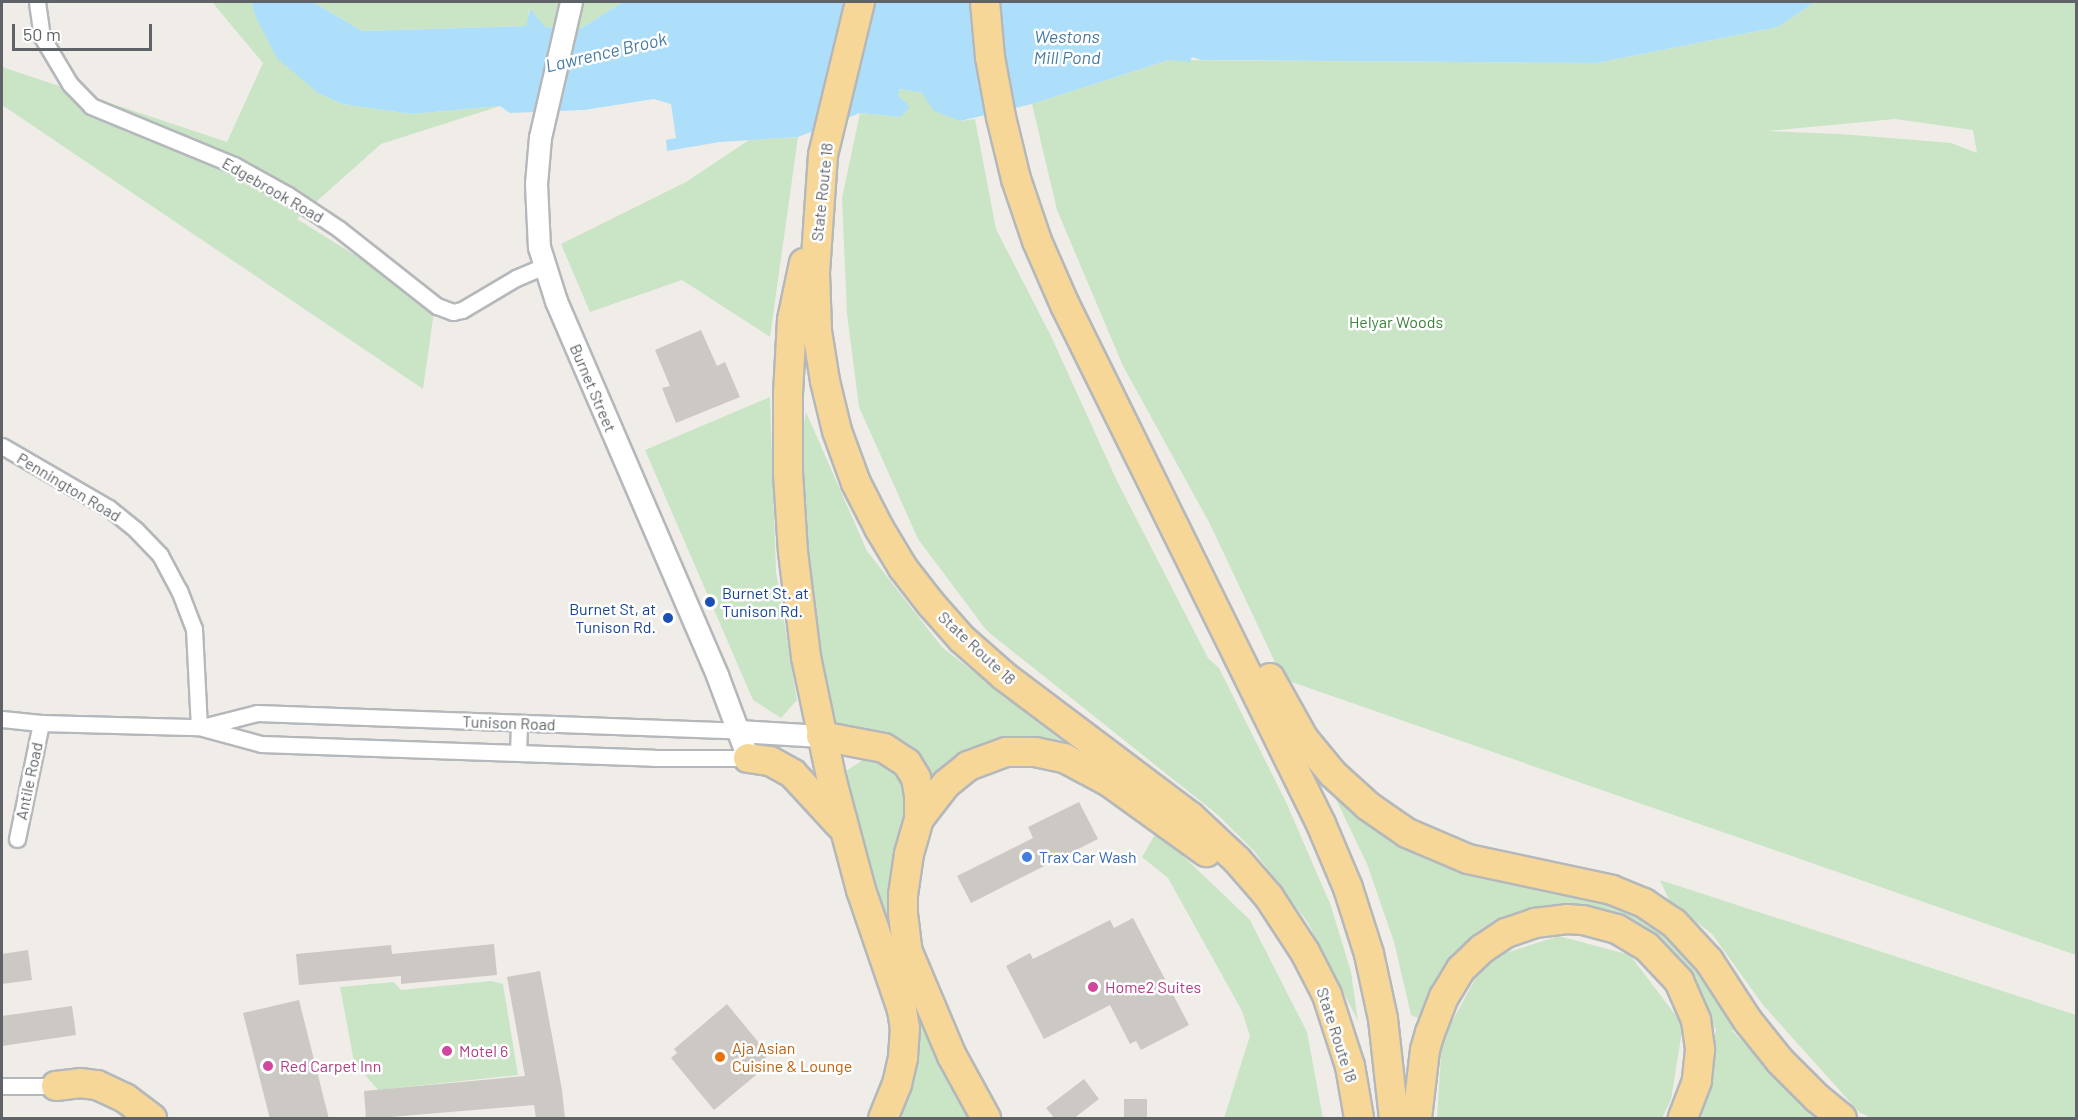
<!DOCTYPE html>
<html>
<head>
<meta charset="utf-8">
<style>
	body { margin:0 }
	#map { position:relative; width:2078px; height:1120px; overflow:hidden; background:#f0ede8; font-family:Barlow,sans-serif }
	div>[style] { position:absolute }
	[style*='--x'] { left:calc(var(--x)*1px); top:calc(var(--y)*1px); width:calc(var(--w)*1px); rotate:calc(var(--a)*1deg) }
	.green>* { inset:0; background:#c9e5c6 }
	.water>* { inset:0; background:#aedffa }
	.building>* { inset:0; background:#ccc8c4 }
	.roads { filter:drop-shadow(2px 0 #b5b8bb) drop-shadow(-2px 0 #b5b8bb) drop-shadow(0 2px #b5b8bb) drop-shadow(0 -2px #b5b8bb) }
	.street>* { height:15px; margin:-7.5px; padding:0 7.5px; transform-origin:7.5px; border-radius:7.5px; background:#fff }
	.secondary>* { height:21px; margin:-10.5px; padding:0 10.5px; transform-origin:10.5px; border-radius:10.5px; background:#fff }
	.highway>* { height:28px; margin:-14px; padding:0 14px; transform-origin:14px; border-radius:14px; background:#f6d798 }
	.dots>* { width:16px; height:16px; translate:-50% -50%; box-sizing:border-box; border:3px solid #fff; border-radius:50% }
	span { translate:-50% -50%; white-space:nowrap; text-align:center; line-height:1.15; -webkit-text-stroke:5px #fff; paint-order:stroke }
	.street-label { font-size:16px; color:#5f6367 }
	.park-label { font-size:16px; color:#3d823b }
	.transit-label { font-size:16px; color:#164399 }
	.left { translate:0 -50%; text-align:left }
	.right { translate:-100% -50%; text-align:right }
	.shop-label { font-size:16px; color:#366cbe }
	.hotel-label { font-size:16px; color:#b23c85 }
	.food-label { font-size:16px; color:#c56008 }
	.water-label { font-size:18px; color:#477ba3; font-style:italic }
	.frame { position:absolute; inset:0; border:3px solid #5f6367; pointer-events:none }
	.scale { position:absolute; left:12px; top:24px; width:140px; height:27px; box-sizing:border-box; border:3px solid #5f6367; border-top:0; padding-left:8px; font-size:18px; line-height:21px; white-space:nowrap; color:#5f6367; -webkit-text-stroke:4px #fff; paint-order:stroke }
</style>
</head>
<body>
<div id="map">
	<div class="green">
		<div style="clip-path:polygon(212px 2px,251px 2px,256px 18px,318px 93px,342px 104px,411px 114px,500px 106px,381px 144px,297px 219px,435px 305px,423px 389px,2px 105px,2px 67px,227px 142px,263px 63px)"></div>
		<div style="clip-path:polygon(313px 2px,623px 2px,580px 29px,545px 27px,529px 10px,527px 26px,362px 31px)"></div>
		<div style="clip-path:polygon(evenodd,1815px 2px,2076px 2px,2076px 955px,1283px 679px,1210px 524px,1123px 366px,1057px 210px,1032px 104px,1169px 60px,1597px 63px,1778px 27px,1815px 2px,1895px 119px,1973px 130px,1977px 153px,1951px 143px,1841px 134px,1767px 131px,1895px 119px)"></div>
		<div style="clip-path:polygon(900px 89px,922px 93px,960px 121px,975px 119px,996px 229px,1051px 336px,1117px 481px,1208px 658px,1219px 668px,1286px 802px,1331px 906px,1351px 972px,1358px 1021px,1308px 923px,1254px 851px,1218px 815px,987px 631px,918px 539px,859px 407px,847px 314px,842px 198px,860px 113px,900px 117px,907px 103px,898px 96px)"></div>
		<div style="clip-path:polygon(798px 137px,770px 337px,682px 280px,590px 312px,561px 244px,686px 182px,749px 140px)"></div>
		<div style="clip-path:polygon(770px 397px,776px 572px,797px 700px,781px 718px,753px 700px,645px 450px)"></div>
		<div style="clip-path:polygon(806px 412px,867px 551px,942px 647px,1088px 762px,1003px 739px,928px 776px,895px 735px,834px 725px,807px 577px,801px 440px)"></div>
		<div style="clip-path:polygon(863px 760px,889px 766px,908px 787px,892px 933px,847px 798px,846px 771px)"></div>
		<div style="clip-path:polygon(1332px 791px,1353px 805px,1616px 901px,1681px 943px,1739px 1027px,1732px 1031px,1820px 1118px,1699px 1118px,1704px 1106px,1716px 1028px,1708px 1027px,1679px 962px,1543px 910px,1420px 1019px,1411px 1015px,1394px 942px,1367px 864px)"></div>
		<div style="clip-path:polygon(1157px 831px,1250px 920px,1307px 1032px,1323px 1118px,1224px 1118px,1250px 1036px,1242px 1011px,1168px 878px,1142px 857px)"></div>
		<div style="clip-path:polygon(1660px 880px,2076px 1015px,2076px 1118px,1871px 1118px,1859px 1112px,1763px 1005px,1712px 934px,1670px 902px)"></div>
		<div style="clip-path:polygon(1559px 936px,1630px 955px,1683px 1025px,1671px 1100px,1662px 1118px,1437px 1118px,1442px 1040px,1486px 959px)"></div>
		<div style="clip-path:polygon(491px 981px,503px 984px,518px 1075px,378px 1090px,354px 1062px,340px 987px,394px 982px,401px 990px)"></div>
		<div style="clip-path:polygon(913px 1001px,917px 1003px,969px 1118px,898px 1118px)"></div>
	</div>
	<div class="water">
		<div style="clip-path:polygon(251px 2px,313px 2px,362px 31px,526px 26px,530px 9px,545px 27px,580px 29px,623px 2px,1815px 2px,1778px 27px,1597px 63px,1201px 60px,1192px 57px,1190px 62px,1169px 60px,1032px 104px,960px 121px,934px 111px,922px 93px,900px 89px,898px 96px,907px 103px,909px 108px,900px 117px,860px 113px,798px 137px,720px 142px,667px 151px,666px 140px,676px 138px,671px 104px,654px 99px,584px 110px,510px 113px,500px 106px,411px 114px,342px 104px,318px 93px,277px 58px,256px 18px)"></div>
	</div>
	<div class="building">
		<div style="clip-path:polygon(701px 330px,717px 366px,725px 362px,740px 397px,676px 423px,662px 388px,670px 386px,655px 350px)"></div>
		<div style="clip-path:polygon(1079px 802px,1098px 839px,971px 903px,957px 876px,1033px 838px,1028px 827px)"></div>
		<div style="clip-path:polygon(1133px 918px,1189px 1025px,1141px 1050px,1136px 1041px,1130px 1044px,1110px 1005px,1044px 1039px,1006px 966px,1030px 953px,1033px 959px,1110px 920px,1114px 928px)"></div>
		<div style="clip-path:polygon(494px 944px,497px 975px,401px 984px,401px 976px,299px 985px,296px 954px,391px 945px,392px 954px)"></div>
		<div style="clip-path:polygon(28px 950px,32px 980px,2px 984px,2px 954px)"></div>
		<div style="clip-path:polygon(540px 971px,562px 1090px,565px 1119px,536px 1119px,534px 1105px,366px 1119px,364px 1091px,525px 1076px,507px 977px)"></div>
		<div style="clip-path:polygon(299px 1000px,329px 1119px,270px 1119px,243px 1013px)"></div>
		<div style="clip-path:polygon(727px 1004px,769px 1055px,752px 1070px,756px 1075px,714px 1110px,671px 1058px,677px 1053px,674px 1049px)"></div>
		<div style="clip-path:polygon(72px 1006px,76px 1035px,2px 1046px,2px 1016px)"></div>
		<div style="clip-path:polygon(1084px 1079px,1099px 1099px,1073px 1119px,1055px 1119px,1046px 1108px)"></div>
		<div style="clip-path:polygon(1124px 1099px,1147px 1099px,1147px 1119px,1124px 1119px)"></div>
	</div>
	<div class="roads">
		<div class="street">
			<div style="--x:37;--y:2;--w:35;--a:82"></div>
			<div style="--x:42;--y:37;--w:55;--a:59.2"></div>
			<div style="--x:70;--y:84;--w:30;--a:46"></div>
			<div style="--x:91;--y:106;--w:155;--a:22.4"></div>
			<div style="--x:234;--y:165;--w:62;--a:29.1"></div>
			<div style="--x:288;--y:195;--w:61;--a:33.7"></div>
			<div style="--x:339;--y:229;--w:125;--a:38.2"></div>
			<div style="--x:437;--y:306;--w:17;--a:21"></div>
			<div style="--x:453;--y:312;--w:9;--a:-13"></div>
			<div style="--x:462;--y:310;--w:63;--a:-30.7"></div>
			<div style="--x:516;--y:278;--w:30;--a:-23"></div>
			<div style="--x:2;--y:446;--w:124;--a:30.1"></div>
			<div style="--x:109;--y:508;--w:35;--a:39"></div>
			<div style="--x:136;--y:530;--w:35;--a:46"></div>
			<div style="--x:160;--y:555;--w:40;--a:62"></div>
			<div style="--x:179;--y:590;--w:42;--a:69"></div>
			<div style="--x:194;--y:629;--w:98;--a:87.1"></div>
			<div style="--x:2;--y:719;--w:39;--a:6"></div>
			<div style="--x:41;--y:723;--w:158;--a:1.5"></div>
			<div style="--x:199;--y:727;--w:64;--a:15.3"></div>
			<div style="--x:261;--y:744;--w:393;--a:2"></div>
			<div style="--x:654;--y:758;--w:94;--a:0"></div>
			<div style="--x:202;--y:727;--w:57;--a:-14.3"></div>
			<div style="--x:257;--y:713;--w:481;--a:2.1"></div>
			<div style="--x:518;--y:753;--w:29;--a:-88"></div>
			<div style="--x:17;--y:839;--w:118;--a:-78.3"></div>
			<div style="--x:2;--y:1086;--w:54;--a:0"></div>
		</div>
		<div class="secondary">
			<div style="--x:571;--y:2;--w:139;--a:102.9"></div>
			<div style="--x:540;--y:137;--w:47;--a:94.9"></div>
			<div style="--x:536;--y:184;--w:63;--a:87.3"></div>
			<div style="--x:539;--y:247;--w:57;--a:72.5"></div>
			<div style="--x:556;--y:301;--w:407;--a:66.7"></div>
			<div style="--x:717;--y:675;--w:89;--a:69.5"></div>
			<div style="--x:738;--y:731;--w:83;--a:3.4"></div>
		</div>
		<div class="highway">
			<div style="--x:860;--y:2;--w:157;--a:103.6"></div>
			<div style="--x:823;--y:155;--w:118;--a:93.9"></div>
			<div style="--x:815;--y:273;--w:58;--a:88"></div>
			<div style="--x:817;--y:331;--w:51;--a:80.9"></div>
			<div style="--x:825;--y:381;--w:51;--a:76.5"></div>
			<div style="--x:837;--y:431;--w:55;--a:69.9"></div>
			<div style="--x:856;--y:483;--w:51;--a:62.9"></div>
			<div style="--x:879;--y:528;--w:47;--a:59"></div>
			<div style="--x:903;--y:568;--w:46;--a:52.1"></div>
			<div style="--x:931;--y:604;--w:47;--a:48.5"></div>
			<div style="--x:962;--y:639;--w:56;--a:41.4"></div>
			<div style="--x:1004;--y:676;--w:233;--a:37"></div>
			<div style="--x:1190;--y:816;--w:64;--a:43.1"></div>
			<div style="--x:1237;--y:860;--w:49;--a:49.1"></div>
			<div style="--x:1269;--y:897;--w:66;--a:56.8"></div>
			<div style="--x:1305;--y:952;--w:48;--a:62.9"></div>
			<div style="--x:1327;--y:995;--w:75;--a:72.1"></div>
			<div style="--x:1350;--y:1066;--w:53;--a:80.2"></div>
			<div style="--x:985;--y:2;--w:55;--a:84.8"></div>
			<div style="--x:990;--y:57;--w:61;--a:79.6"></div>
			<div style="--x:1001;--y:117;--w:64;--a:76.4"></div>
			<div style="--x:1016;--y:179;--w:65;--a:71.3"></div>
			<div style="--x:1037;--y:241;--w:70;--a:66.4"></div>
			<div style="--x:1065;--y:305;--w:579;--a:63.74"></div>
			<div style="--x:1321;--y:824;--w:69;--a:67.1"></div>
			<div style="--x:1348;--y:888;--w:69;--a:72.3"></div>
			<div style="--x:1369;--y:954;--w:66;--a:77.8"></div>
			<div style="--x:1383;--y:1019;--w:100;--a:83.7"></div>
			<div style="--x:804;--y:263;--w:58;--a:101.9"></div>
			<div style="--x:792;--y:320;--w:73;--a:93.1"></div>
			<div style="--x:788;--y:393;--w:80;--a:90"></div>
			<div style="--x:788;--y:473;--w:79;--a:86.4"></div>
			<div style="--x:793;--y:552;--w:106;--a:82.9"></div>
			<div style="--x:806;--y:657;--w:127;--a:78.2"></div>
			<div style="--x:832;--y:781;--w:113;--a:75.1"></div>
			<div style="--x:861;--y:890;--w:127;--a:71.1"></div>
			<div style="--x:902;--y:1010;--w:18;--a:81"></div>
			<div style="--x:905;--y:1028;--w:30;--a:94"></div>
			<div style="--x:903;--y:1058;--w:27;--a:103"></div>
			<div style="--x:897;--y:1084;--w:37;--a:112"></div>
			<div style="--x:1270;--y:678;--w:70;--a:60.9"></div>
			<div style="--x:1304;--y:739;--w:45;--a:50.4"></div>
			<div style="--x:1333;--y:774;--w:47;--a:42.4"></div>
			<div style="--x:1368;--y:806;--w:47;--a:34.7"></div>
			<div style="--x:1407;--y:833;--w:66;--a:23.1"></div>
			<div style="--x:1468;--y:859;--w:147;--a:12.1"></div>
			<div style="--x:1612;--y:890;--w:35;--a:22"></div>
			<div style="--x:1644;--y:903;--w:36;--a:34"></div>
			<div style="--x:1674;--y:923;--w:52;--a:47.4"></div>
			<div style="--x:1709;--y:961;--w:72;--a:57"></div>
			<div style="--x:1748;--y:1021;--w:51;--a:51.3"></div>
			<div style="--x:1780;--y:1061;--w:52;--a:45"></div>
			<div style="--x:1817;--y:1098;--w:32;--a:39"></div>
			<div style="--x:821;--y:736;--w:64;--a:10.8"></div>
			<div style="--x:884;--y:748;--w:27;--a:33"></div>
			<div style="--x:907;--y:763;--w:17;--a:59"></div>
			<div style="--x:916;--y:778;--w:17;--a:80"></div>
			<div style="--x:919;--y:795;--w:24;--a:90"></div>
			<div style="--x:919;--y:819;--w:36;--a:106"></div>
			<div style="--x:909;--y:854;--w:41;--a:98.3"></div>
			<div style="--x:903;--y:895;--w:19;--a:90"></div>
			<div style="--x:903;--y:914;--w:38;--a:83"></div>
			<div style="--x:908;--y:952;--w:113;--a:67.1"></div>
			<div style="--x:952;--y:1056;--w:71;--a:61.3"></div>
			<div style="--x:748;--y:758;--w:22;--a:8"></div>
			<div style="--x:770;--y:761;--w:26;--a:29"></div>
			<div style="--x:793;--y:774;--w:69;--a:47.3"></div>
			<div style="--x:919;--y:819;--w:44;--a:-52.4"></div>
			<div style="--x:946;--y:784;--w:28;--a:-39"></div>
			<div style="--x:968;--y:766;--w:40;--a:-20.2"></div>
			<div style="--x:1006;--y:752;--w:29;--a:0"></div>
			<div style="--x:1035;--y:752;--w:30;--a:12"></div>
			<div style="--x:1064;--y:758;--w:51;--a:28.1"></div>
			<div style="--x:1109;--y:782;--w:120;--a:35.8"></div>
			<div style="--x:56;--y:1086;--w:24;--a:-7"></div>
			<div style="--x:80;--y:1083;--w:17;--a:7"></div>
			<div style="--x:97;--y:1085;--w:31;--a:25"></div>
			<div style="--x:125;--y:1098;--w:34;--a:37"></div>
			<div style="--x:1417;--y:1118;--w:68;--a:-83.3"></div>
			<div style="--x:1425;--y:1050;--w:18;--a:-74"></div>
			<div style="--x:1430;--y:1033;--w:39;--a:-69"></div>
			<div style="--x:1444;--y:997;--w:33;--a:-59"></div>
			<div style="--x:1461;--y:969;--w:29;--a:-44"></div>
			<div style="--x:1482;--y:949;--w:29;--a:-34"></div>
			<div style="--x:1506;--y:933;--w:31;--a:-19"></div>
			<div style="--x:1535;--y:923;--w:32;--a:-7"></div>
			<div style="--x:1567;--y:919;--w:16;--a:4"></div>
			<div style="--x:1583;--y:920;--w:35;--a:15"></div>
			<div style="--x:1617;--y:929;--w:35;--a:31"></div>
			<div style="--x:1647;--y:947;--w:47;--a:46.7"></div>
			<div style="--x:1679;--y:981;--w:43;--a:66.4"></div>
			<div style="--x:1696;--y:1020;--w:30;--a:82"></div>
			<div style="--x:1700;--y:1050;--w:31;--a:96"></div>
			<div style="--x:1697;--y:1081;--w:40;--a:111"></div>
		</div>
	</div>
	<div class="dots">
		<div style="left:710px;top:602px;background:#1a4fb4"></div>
		<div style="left:668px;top:618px;background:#1a4fb4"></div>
		<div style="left:1027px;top:857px;background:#3f7fe0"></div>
		<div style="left:1093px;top:987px;background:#d1479c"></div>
		<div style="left:447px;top:1051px;background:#d1479c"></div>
		<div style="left:720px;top:1057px;background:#e8710a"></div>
		<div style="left:268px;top:1066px;background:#d1479c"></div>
	</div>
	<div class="street-label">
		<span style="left:273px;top:190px;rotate:30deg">Edgebrook Road</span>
		<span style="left:822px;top:192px;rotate:-84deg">State Route 18</span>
		<span style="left:593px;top:388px;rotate:67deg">Burnet Street</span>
		<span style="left:69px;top:487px;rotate:31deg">Pennington Road</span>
		<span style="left:977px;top:648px;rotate:43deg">State Route 18</span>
		<span style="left:509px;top:723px;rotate:2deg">Tunison Road</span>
		<span style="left:29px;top:781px;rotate:-78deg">Antile Road</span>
		<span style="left:1337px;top:1035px;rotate:72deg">State Route 18</span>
	</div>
	<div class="park-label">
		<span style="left:1396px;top:322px">Helyar Woods</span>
	</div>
	<div class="transit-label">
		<span class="left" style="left:722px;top:602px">Burnet St. at<br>Tunison Rd.</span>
		<span class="right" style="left:656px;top:618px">Burnet St, at<br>Tunison Rd.</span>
	</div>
	<div class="shop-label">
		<span class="left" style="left:1039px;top:857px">Trax Car Wash</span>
	</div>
	<div class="hotel-label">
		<span class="left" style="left:1105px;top:987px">Home2 Suites</span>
		<span class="left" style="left:459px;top:1051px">Motel 6</span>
		<span class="left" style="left:280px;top:1066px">Red Carpet Inn</span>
	</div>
	<div class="food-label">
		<span class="left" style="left:732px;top:1057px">Aja Asian<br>Cuisine &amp; Lounge</span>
	</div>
	<div class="water-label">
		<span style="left:1067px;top:47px">Westons<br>Mill Pond</span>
		<span style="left:606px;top:52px;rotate:-13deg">Lawrence Brook</span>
	</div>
	<div class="frame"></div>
	<div class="scale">50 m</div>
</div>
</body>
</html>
